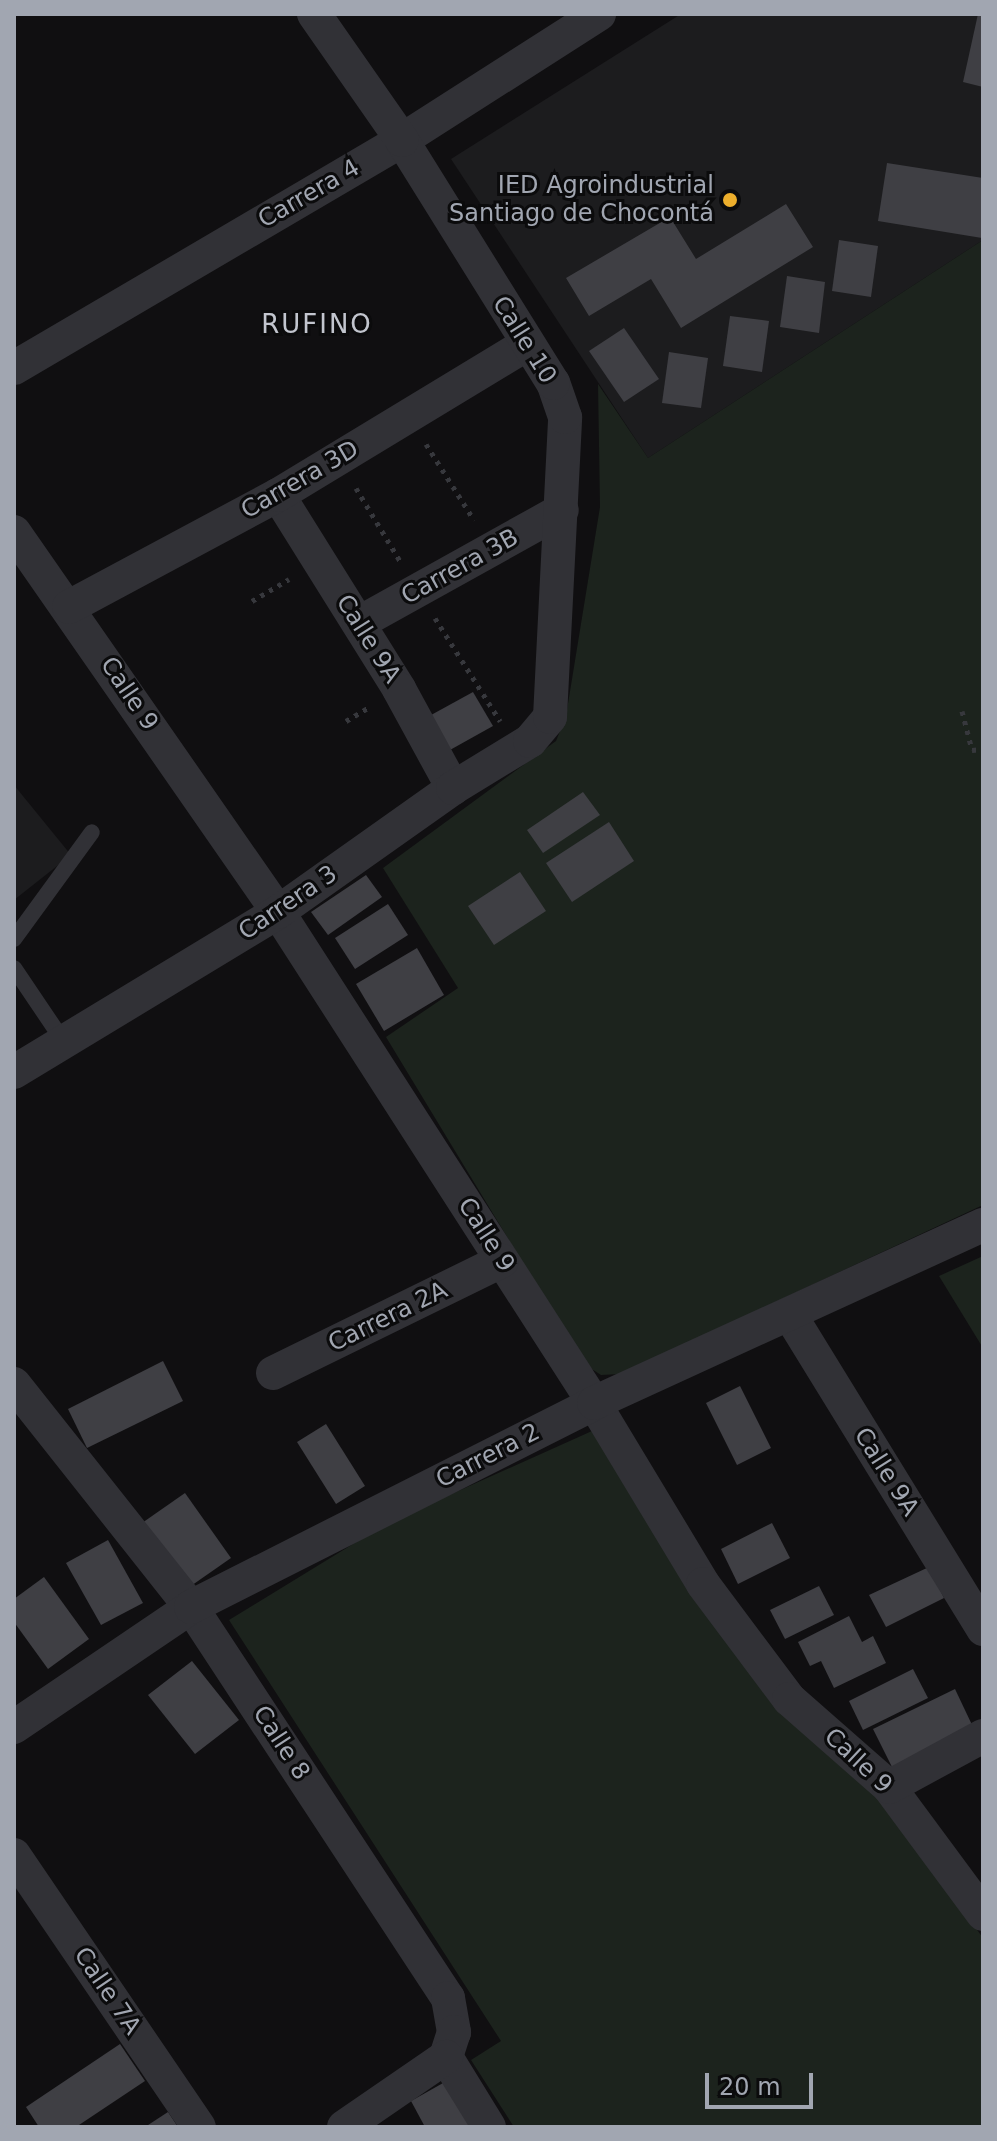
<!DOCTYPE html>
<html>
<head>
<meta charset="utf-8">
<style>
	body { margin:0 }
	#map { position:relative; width:997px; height:2141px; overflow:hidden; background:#100f11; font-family:"DejaVu Sans",sans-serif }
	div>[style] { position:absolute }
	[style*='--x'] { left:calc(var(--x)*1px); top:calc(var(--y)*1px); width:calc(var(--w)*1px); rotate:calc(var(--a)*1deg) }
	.built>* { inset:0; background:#1c1c1e }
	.green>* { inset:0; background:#1c231d }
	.building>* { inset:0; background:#3f3f44 }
	.path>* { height:5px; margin-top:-2.5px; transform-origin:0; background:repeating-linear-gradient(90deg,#37383d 0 4px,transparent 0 10px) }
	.lane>* { height:16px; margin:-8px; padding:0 8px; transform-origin:8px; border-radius:8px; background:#313136 }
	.street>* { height:34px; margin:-17px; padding:0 17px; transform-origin:17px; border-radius:17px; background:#313136 }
	.dots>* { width:22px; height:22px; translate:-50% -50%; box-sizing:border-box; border:4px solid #0b0b0c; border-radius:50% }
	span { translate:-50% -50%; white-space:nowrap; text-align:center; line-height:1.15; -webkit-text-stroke:6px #0b0b0c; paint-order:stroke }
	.poi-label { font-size:24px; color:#a1a6b1 }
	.right { translate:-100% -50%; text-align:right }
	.street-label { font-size:24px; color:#a1a6b1 }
	.neighbourhood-label { font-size:26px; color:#c2c5ce; letter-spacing:2px }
	.frame { position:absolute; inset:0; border:16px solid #a1a6b1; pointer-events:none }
	.scale { position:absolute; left:705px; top:2073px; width:108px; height:36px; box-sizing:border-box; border:4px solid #a1a6b1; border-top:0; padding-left:10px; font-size:24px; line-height:28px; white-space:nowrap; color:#a1a6b1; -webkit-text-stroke:6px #0b0b0c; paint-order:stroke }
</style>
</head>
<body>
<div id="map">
	<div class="built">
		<div style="clip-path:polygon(681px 14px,983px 14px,983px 240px,648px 458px,451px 159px)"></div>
		<div style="clip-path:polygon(14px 785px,71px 855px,14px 900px)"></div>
	</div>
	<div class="green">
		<div style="clip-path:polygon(983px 240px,983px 1205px,621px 1374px,601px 1375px,584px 1364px,386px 1037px,458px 988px,383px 868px,556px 741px,566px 716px,600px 507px,598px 384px,648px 458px)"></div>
		<div style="clip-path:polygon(983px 1256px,983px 1348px,939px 1276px)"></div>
		<div style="clip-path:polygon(592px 1431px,877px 1792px,983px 1938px,983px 2127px,514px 2127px,471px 2060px,501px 2041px,229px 1620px,389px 1522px)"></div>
	</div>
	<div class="building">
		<div style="clip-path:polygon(978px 14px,983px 14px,983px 87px,963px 82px)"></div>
		<div style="clip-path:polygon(887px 163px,983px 178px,982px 238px,878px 221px)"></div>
		<div style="clip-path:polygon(786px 204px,813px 247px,681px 328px,651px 279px,589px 316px,566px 278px,670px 217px,696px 259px)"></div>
		<div style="clip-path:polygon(839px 240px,878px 246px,871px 297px,832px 291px)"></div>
		<div style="clip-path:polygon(787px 276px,825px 282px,819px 333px,780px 327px)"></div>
		<div style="clip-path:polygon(730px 316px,769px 321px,762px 372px,723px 366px)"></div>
		<div style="clip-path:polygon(624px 328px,659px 379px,624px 402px,589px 351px)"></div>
		<div style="clip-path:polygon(669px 352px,708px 358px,701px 408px,662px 403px)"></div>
		<div style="clip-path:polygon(473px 692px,493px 726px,441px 755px,422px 720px)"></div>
		<div style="clip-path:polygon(583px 792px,600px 815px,543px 853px,527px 830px)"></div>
		<div style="clip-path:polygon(609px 822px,634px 861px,572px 902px,546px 863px)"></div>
		<div style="clip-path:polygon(520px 872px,546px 911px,494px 945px,468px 906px)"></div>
		<div style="clip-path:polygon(366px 875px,382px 897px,328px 935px,311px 912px)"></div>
		<div style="clip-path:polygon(388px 904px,408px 935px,355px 969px,335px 938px)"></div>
		<div style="clip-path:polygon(417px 948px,444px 995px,384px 1031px,356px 984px)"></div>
		<div style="clip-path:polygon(163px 1361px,183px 1401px,87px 1448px,68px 1409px)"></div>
		<div style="clip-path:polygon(740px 1386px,771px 1448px,737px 1465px,706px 1403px)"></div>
		<div style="clip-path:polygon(326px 1424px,365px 1486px,336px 1504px,297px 1442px)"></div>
		<div style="clip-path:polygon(185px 1493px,231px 1558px,188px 1588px,142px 1523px)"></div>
		<div style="clip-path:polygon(772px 1523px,790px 1558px,738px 1584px,721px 1549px)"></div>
		<div style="clip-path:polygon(108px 1540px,143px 1603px,101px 1625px,66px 1563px)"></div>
		<div style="clip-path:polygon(929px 1567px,944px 1598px,886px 1627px,869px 1595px)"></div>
		<div style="clip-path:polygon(44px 1577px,89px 1639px,48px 1669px,14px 1622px,14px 1599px)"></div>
		<div style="clip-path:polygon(819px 1586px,834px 1615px,785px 1639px,770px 1610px)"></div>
		<div style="clip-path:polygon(849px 1616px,862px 1642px,873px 1636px,886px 1663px,834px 1688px,821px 1661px,810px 1666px,798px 1642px)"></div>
		<div style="clip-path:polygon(192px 1661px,239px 1720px,195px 1754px,148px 1695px)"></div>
		<div style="clip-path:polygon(913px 1669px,928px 1698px,863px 1730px,849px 1701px)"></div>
		<div style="clip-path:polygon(955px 1689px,973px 1727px,892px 1767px,873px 1729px)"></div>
		<div style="clip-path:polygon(120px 2044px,145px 2081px,76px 2127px,39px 2127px,26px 2107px)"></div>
		<div style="clip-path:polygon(452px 2078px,479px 2127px,425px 2127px,411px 2101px)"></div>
		<div style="clip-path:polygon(168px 2112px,178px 2127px,145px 2127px)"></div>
	</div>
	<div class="path">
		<div style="--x:426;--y:444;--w:90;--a:57.7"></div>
		<div style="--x:356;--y:488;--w:85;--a:58.9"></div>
		<div style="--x:252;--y:601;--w:43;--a:-30.7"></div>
		<div style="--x:435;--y:618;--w:122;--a:57.7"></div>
		<div style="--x:962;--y:711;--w:40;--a:75.6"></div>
		<div style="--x:972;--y:750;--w:11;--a:-5"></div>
		<div style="--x:346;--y:721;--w:27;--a:-31"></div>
	</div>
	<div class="lane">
		<div style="--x:14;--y:939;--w:132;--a:-53.9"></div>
		<div style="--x:14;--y:968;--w:89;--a:56"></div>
	</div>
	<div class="street">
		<div style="--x:14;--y:368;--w:450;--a:-30.4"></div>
		<div style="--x:402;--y:140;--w:234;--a:-32.6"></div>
		<div style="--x:278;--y:495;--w:229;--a:58"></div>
		<div style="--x:399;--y:689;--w:113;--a:61.4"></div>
		<div style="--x:14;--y:532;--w:463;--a:55.2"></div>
		<div style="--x:278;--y:912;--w:584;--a:57.24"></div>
		<div style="--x:594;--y:1403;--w:211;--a:58.9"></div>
		<div style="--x:703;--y:1584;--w:144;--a:53.2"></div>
		<div style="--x:789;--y:1699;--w:133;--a:41.3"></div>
		<div style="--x:889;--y:1787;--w:158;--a:53.5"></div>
		<div style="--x:69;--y:607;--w:237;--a:-28.2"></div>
		<div style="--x:278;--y:495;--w:290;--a:-31.2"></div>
		<div style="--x:359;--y:623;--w:232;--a:-29.1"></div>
		<div style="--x:14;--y:1072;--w:309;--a:-31.2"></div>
		<div style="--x:278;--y:912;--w:214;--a:-35.3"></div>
		<div style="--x:453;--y:788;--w:90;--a:-31.4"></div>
		<div style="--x:530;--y:741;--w:31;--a:-50"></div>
		<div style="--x:550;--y:717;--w:300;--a:-87.1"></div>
		<div style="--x:565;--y:417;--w:36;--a:-109"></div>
		<div style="--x:553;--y:383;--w:286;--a:-121.9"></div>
		<div style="--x:402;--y:140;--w:154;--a:-124.9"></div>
		<div style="--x:790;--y:1315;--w:369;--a:58.4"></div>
		<div style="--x:273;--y:1373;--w:255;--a:-26.1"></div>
		<div style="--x:14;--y:1384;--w:285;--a:51.6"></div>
		<div style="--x:191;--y:1607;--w:468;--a:56.7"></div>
		<div style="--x:448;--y:1998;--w:35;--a:80"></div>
		<div style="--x:454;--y:2032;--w:26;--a:108"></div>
		<div style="--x:14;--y:1727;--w:214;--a:-34.1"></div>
		<div style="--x:191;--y:1607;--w:452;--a:-26.8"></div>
		<div style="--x:594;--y:1403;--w:428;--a:-24.6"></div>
		<div style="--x:889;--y:1787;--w:107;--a:-28.5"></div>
		<div style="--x:14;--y:1855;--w:329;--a:55.8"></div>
		<div style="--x:446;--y:2057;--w:82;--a:58.4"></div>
		<div style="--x:344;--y:2127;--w:124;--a:-34.5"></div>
	</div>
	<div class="dots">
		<div style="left:730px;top:200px;background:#ecae2c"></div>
	</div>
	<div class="poi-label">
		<span class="right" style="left:714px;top:200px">IED Agroindustrial<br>Santiago de Chocontá</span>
	</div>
	<div class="street-label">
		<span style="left:309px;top:194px;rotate:-30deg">Carrera 4</span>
		<span style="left:524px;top:340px;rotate:58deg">Calle 10</span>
		<span style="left:300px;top:480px;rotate:-30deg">Carrera 3D</span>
		<span style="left:460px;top:567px;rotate:-29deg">Carrera 3B</span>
		<span style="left:368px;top:639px;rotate:58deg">Calle 9A</span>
		<span style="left:129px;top:694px;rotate:56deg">Calle 9</span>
		<span style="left:288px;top:903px;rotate:-34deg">Carrera 3</span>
		<span style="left:486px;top:1235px;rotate:57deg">Calle 9</span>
		<span style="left:388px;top:1317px;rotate:-26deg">Carrera 2A</span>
		<span style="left:488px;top:1456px;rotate:-27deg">Carrera 2</span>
		<span style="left:886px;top:1472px;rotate:58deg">Calle 9A</span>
		<span style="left:281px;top:1743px;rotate:57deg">Calle 8</span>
		<span style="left:858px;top:1761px;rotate:43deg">Calle 9</span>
		<span style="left:107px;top:1991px;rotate:56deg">Calle 7A</span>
	</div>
	<div class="neighbourhood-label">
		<span style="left:317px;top:325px">RUFINO</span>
	</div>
	<div class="frame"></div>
	<div class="scale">20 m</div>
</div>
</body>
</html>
